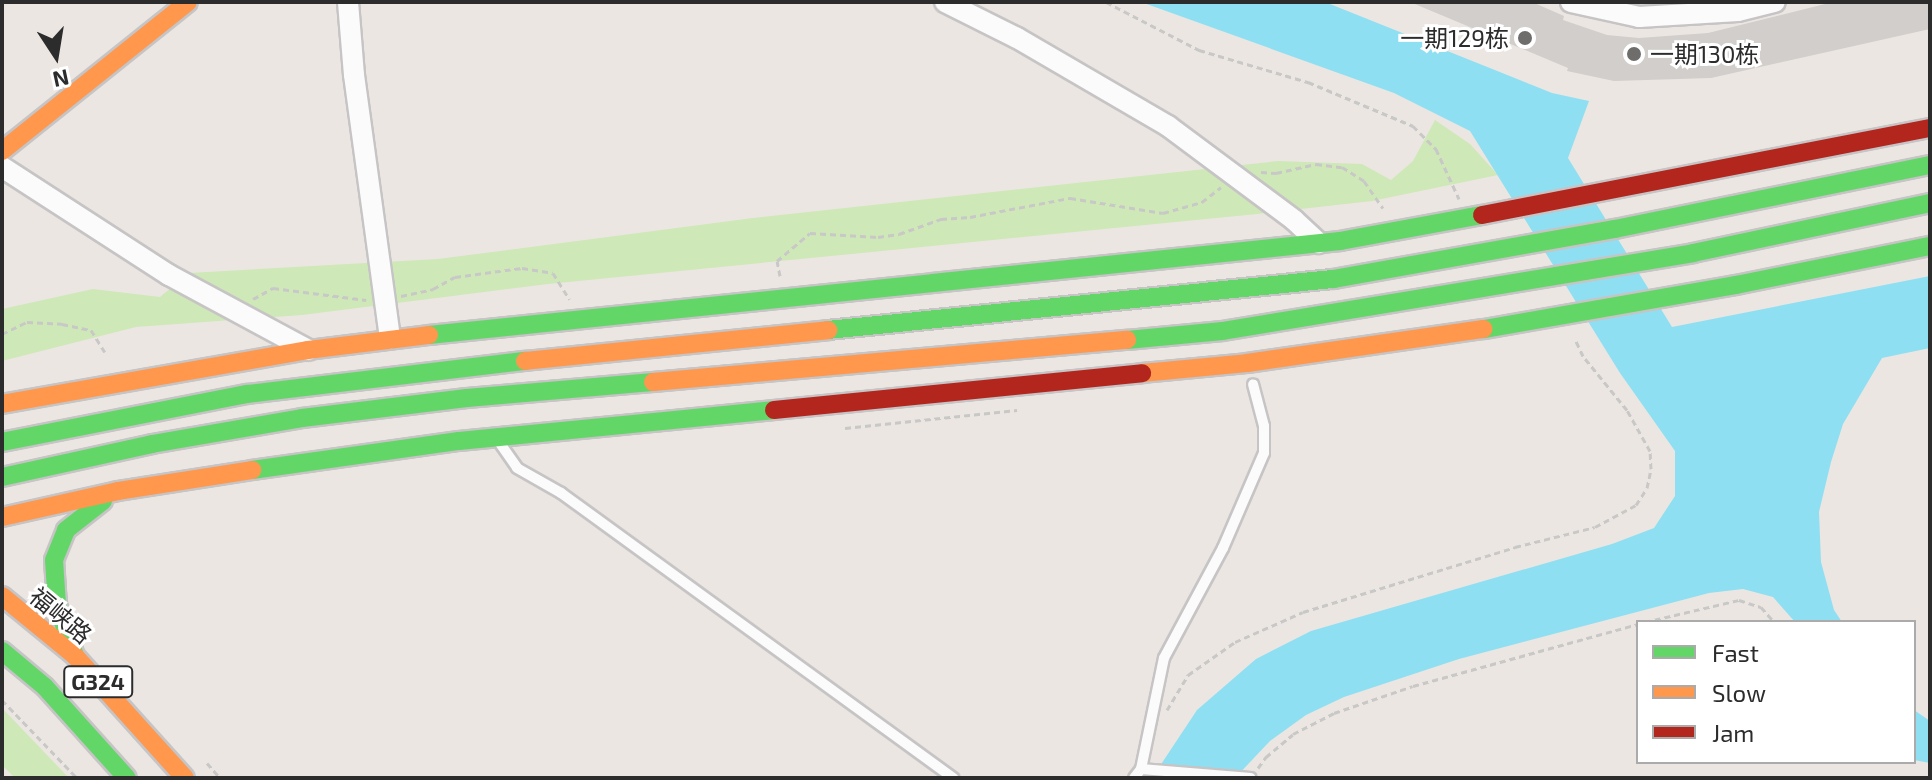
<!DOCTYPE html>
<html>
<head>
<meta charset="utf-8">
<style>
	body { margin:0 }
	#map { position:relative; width:1932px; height:780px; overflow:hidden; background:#ebe6e2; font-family:"Exo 2","Noto Sans SC",sans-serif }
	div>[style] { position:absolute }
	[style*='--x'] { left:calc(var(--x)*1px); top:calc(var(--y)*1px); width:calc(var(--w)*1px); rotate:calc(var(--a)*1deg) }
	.green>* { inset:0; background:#cfe8b8 }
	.water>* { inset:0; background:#8fdff3 }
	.building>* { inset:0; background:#d1cecb }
	.path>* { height:3px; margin-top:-1.5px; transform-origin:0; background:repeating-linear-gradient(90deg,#c8c8c7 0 6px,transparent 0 10px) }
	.roads { filter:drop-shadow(2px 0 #c6c4c5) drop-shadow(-2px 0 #c6c4c5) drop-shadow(0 2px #c6c4c5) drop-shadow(0 -2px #c6c4c5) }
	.lane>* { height:10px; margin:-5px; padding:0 5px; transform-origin:5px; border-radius:5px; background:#fcfbfb }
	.street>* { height:20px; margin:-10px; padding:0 10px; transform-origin:10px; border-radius:10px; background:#fcfbfb }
	.fast>* { height:18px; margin:-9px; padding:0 9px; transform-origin:9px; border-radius:9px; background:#63d668 }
	.slow>* { height:18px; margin:-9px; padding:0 9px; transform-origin:9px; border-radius:9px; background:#ff974d }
	.jam>* { height:18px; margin:-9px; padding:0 9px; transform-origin:9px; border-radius:9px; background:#b3261e }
	.dots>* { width:22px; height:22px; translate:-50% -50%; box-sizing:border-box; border:4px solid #fff; border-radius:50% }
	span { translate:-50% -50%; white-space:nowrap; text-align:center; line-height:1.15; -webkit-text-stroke:6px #fff; paint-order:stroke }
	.shield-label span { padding:2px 6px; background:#fff; border:2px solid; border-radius:6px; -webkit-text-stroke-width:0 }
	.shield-label { font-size:22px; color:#2c2c2c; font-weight:700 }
	.poi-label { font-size:24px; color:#2c2c2c }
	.right { translate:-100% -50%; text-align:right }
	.left { translate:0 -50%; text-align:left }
	.street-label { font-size:24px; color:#2c2c2c }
	.frame { position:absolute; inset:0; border:4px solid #2c2c2c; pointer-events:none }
	.legend { position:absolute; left:1636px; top:620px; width:280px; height:144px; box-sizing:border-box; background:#fff; border:2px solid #ababab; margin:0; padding:10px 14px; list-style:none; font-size:24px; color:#2c2c2c }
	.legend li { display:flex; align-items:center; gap:16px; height:40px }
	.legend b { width:40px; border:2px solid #ababab }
	.north { position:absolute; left:16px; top:16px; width:80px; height:80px; -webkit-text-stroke:6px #fff; paint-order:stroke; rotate:168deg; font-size:22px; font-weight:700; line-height:32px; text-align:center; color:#2c2c2c }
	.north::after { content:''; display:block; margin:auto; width:28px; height:36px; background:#2c2c2c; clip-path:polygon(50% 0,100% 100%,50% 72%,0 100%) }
</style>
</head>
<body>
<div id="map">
	<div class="green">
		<div style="clip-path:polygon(1435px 120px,1470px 144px,1498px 175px,1372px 201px,1257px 214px,548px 284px,302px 315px,136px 327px,2px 361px,2px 309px,93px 289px,160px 297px,189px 273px,438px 259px,753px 218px,1278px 161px,1362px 164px,1391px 180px,1413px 161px)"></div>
		<div style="clip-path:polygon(2px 708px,69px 778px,15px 778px,2px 765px)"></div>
	</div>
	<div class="water">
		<div style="clip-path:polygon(1141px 2px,1325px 2px,1552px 93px,1589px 101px,1568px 158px,1672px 327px,1930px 276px,1930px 348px,1882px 358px,1843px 424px,1831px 462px,1819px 512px,1821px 562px,1834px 610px,1842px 622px,1795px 622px,1773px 597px,1743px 589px,1709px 593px,1459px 659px,1344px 697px,1306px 715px,1270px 741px,1235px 778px,1152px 778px,1197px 710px,1256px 659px,1311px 631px,1612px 544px,1654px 528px,1675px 496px,1675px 451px,1620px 373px,1470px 131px,1394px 93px)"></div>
		<div style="clip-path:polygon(1914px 710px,1930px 721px,1930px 763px,1914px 760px)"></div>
	</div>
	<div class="building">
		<div style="clip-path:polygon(1410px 2px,1532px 2px,1564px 16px,1563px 20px,1607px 35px,1639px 38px,1708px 33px,1833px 2px,1928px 2px,1930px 29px,1711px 78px,1614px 81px,1567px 71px,1568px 68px)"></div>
	</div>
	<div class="path">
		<div style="--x:1106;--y:2;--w:105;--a:27.3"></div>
		<div style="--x:1199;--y:50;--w:114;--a:16.4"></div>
		<div style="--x:1308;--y:82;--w:114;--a:22.7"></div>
		<div style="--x:1413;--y:126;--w:33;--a:45"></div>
		<div style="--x:1436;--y:149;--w:55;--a:65.3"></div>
		<div style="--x:1261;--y:172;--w:15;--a:4"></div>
		<div style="--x:1276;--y:173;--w:41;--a:-12.7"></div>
		<div style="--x:1316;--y:164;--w:26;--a:7"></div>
		<div style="--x:1342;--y:167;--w:26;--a:32"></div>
		<div style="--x:1364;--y:181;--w:33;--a:55"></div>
		<div style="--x:780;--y:276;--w:15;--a:-101"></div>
		<div style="--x:777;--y:261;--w:43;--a:-40.3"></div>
		<div style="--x:810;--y:233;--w:68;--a:3.4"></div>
		<div style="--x:878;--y:237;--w:21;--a:-8"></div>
		<div style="--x:899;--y:234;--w:45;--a:-19.7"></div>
		<div style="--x:941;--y:219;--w:29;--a:-4"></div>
		<div style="--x:970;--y:217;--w:102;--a:-10.8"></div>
		<div style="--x:1070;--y:198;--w:94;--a:9.2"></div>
		<div style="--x:1163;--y:213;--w:41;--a:-15.8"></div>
		<div style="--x:1202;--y:202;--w:24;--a:-38"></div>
		<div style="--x:401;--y:296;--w:33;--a:-12"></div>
		<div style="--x:433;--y:289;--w:25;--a:-29"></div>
		<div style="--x:455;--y:277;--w:68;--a:-7.7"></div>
		<div style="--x:522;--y:268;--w:31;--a:9"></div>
		<div style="--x:553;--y:273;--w:31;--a:58"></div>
		<div style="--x:253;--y:299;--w:23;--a:-29"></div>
		<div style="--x:273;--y:288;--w:94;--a:7.4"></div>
		<div style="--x:2;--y:334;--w:28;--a:-26"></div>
		<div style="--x:27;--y:322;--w:35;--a:3"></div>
		<div style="--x:62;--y:324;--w:30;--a:12"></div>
		<div style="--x:91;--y:330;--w:26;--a:58"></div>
		<div style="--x:845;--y:428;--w:173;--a:-6"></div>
		<div style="--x:1645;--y:622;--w:97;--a:-13.2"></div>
		<div style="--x:1739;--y:600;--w:23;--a:18"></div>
		<div style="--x:1761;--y:607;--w:20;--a:49"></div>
		<div style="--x:2;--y:700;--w:108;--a:46.1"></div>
		<div style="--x:1167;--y:710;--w:41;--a:-59"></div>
		<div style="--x:1188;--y:675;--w:57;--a:-35.1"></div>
		<div style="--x:1235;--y:642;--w:74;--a:-23.8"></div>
		<div style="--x:1303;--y:612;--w:222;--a:-17"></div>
		<div style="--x:1515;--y:547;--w:82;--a:-14"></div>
		<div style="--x:1595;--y:527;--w:47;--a:-28.2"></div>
		<div style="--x:1636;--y:505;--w:20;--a:-57"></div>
		<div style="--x:1647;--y:488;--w:19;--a:-78"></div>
		<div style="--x:1651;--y:469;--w:18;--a:-93"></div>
		<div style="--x:1650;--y:451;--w:47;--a:-119.3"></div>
		<div style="--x:1627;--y:410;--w:70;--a:-129.2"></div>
		<div style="--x:1583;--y:356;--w:19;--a:-115"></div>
		<div style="--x:207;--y:763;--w:20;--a:49"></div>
		<div style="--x:1258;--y:768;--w:14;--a:-54"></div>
		<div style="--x:1266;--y:757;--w:35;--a:-40"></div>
		<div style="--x:1293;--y:734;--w:46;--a:-27.1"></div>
		<div style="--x:1334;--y:713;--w:83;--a:-18.9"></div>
		<div style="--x:1413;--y:686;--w:233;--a:-15.4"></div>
	</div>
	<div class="roads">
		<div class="lane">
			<div style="--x:497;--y:439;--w:35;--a:55"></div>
			<div style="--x:517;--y:468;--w:51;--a:29.6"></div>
			<div style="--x:561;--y:493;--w:485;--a:36"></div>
			<div style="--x:1141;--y:769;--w:110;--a:4.7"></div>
			<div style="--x:1134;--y:778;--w:11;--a:-52"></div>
			<div style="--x:1141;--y:769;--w:113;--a:-78.3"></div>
			<div style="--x:1164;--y:658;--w:125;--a:-61.8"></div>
			<div style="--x:1223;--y:548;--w:103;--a:-66.7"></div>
			<div style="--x:1264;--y:453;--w:27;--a:-90"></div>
			<div style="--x:1264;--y:426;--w:43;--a:-104.7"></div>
		</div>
		<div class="street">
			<div style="--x:348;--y:2;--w:73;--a:85.3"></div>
			<div style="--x:354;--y:75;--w:266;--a:82.2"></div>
			<div style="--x:945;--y:2;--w:80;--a:26.6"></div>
			<div style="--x:1017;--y:38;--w:175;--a:30.2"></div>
			<div style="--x:1168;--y:126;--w:157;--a:36.7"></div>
			<div style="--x:1294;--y:220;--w:34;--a:43"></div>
			<div style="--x:1571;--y:2;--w:70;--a:12.4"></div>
			<div style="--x:1639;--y:17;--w:99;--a:-3.5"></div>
			<div style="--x:1738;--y:11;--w:38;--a:-14"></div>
			<div style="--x:2;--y:167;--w:199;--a:32.9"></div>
			<div style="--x:169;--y:275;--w:158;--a:28.3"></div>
		</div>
		<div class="fast">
			<div style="--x:1484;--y:329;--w:256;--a:-9.9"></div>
			<div style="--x:1736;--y:285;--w:198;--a:-11.4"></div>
			<div style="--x:828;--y:330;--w:508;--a:-5.77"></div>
			<div style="--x:1333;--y:279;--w:286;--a:-10.1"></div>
			<div style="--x:1615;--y:229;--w:321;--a:-11.5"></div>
			<div style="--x:429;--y:335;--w:916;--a:-5.89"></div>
			<div style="--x:1340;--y:241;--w:144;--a:-10.4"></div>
			<div style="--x:1127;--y:340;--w:96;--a:-5.4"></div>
			<div style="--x:1223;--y:331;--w:476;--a:-9.4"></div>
			<div style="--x:1693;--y:253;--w:242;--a:-11.9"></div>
			<div style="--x:2;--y:442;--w:250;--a:-11.1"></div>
			<div style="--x:247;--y:394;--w:280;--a:-6.8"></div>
			<div style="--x:252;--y:470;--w:209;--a:-8"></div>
			<div style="--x:459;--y:441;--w:317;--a:-5.6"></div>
			<div style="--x:2;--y:477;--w:154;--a:-12.4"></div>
			<div style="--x:152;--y:444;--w:152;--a:-9.8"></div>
			<div style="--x:302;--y:418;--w:166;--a:-6.9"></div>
			<div style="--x:467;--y:398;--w:187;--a:-4.9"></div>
			<div style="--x:2;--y:651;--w:56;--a:39.9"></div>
			<div style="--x:45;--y:687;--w:122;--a:48"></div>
			<div style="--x:75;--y:656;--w:54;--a:-109.4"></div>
			<div style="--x:57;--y:605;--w:45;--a:-93.8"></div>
			<div style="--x:54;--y:560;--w:32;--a:-68"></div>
			<div style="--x:66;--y:530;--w:47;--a:-38.1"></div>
		</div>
		<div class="slow">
			<div style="--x:2;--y:151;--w:238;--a:-38.7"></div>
			<div style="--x:525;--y:361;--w:305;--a:-5.8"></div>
			<div style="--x:1142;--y:373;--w:105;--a:-5.4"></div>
			<div style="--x:1247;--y:363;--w:239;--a:-8.2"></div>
			<div style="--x:653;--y:382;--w:476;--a:-5.1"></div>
			<div style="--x:2;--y:404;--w:311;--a:-10"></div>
			<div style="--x:308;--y:350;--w:122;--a:-7.1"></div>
			<div style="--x:2;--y:517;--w:119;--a:-12.6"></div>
			<div style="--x:118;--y:491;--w:136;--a:-8.9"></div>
			<div style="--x:2;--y:596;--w:94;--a:39.4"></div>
			<div style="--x:75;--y:656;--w:164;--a:48"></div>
		</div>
		<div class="jam">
			<div style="--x:1482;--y:215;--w:456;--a:-11"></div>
			<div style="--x:774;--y:410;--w:370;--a:-5.7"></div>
		</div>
	</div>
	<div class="dots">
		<div style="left:1525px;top:38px;background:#6f6d6c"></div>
		<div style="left:1634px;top:54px;background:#6f6d6c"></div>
	</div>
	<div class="shield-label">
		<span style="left:98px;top:682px">G324</span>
	</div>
	<div class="poi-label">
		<span class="right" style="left:1509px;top:38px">一期129栋</span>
		<span class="left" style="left:1650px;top:54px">一期130栋</span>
	</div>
	<div class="street-label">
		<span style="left:61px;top:615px;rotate:40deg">福峡路</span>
	</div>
	<div class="frame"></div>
	<ul class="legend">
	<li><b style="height:10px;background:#63d668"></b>Fast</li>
	<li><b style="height:10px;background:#ff974d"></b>Slow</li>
	<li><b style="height:10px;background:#b3261e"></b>Jam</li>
	</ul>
	<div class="north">N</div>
</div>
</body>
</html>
